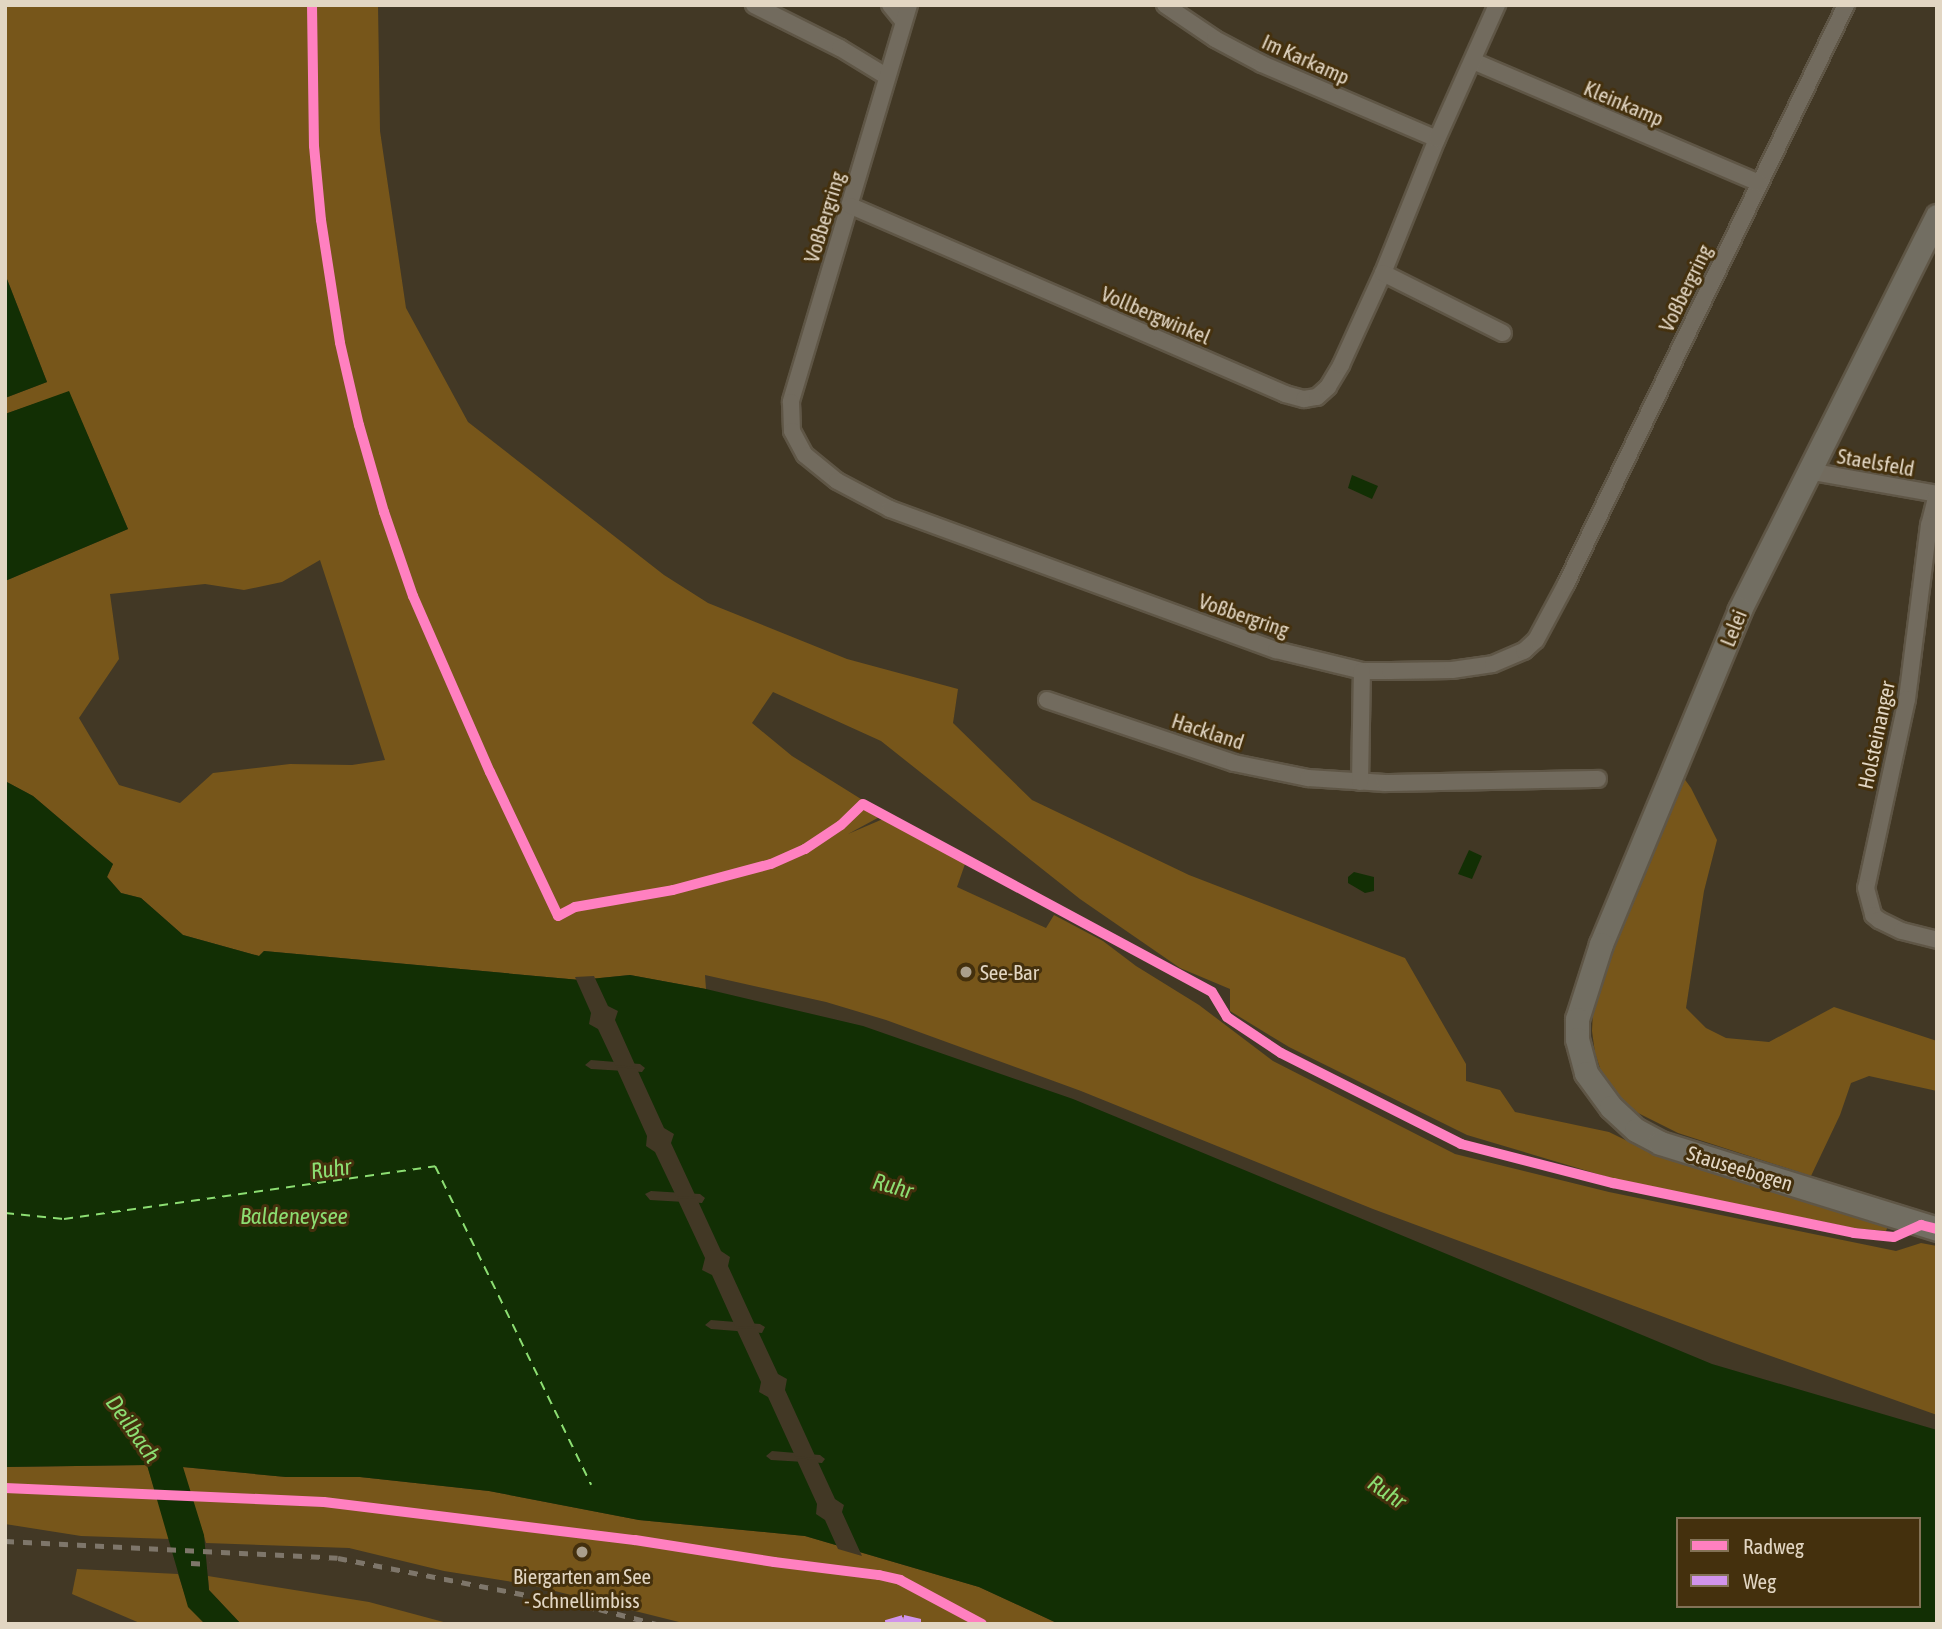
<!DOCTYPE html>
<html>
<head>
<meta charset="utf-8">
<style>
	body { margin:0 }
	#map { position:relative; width:1942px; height:1629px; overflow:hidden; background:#423825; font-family:"Asap Condensed",sans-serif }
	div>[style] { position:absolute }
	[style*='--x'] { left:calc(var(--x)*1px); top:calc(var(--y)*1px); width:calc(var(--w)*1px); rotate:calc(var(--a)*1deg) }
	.green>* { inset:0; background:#77561a }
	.water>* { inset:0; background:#122f04 }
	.pier>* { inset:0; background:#423825 }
	.ferry>* { height:2px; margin-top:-1px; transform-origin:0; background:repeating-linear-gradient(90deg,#8cde72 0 9px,transparent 0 16px) }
	.roads { filter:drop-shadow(2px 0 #5f5646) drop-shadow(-2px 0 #5f5646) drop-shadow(0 2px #5f5646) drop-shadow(0 -2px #5f5646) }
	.street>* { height:16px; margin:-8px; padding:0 8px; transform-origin:8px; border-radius:8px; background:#726b5e }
	.secondary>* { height:23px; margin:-11.5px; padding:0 11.5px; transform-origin:11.5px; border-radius:11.5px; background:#726e62 }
	.rail>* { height:5px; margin-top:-2.5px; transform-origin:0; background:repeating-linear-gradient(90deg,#7e766a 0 9px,transparent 0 18px) }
	.quiet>* { height:9px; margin-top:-4.5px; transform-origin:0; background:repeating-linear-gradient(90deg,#d193ec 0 18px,transparent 0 27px) }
	.cycleway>* { height:10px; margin:-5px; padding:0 5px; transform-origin:5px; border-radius:5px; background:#ff80c0 }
	.dots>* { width:19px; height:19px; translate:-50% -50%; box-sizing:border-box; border:4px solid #44300d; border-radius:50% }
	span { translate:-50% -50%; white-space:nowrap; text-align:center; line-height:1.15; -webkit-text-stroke:6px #44300d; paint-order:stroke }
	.street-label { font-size:21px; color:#e2d6c3 }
	.poi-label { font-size:21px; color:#e2d6c3 }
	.left { translate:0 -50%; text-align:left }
	.water-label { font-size:23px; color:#8cde72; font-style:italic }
	.frame { position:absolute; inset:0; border:7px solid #e2d6c3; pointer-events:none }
	.legend { position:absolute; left:1676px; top:1517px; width:245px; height:91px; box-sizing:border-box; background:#44300d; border:2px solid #837256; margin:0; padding:9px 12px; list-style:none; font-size:21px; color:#e2d6c3 }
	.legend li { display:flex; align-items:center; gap:14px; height:35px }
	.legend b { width:35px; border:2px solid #837256 }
</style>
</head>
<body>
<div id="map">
	<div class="green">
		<div style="clip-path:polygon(evenodd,5px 5px,378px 5px,380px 131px,406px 308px,468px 422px,664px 575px,708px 603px,847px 659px,958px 689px,953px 723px,1032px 800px,1189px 875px,1405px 958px,1466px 1064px,1466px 1081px,1500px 1090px,1515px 1112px,1609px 1132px,1660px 1157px,1888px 1226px,1886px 1231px,1853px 1228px,1611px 1178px,1467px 1135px,1289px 1047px,1230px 1011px,1230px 989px,1180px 968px,1080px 899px,881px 741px,773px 692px,752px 723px,792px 756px,885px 814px,848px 834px,883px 819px,965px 864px,957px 887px,1046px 928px,1054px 915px,1103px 941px,1136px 966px,1199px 1005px,1273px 1061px,1455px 1154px,1609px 1192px,1896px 1251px,1921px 1243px,1937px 1246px,1937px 1415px,1734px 1343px,1373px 1209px,1081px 1091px,886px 1020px,826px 1002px,705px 975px,706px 989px,630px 975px,580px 980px,264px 951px,259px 956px,183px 935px,141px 898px,121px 893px,107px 877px,113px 864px,33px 796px,5px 781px,5px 581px,128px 529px,69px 392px,5px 414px,5px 398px,47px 382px,5px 274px,5px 5px,320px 560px,385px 760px,352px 765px,290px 764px,213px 773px,180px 803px,119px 785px,79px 718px,119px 659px,110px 594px,205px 584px,244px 590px,282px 582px,320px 560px)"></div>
		<div style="clip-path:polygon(1678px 770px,1691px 788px,1717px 840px,1704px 891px,1686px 1008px,1706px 1028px,1726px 1038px,1769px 1042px,1834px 1007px,1937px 1041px,1937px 1091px,1869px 1076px,1851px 1083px,1840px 1115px,1811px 1176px,1678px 1133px,1626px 1107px,1603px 1077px,1595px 1053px,1592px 1031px,1594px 991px)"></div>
		<div style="clip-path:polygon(147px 1465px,170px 1539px,81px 1536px,5px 1524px,5px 1467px)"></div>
		<div style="clip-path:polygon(evenodd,182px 1467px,286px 1477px,360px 1477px,489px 1491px,639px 1520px,805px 1536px,979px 1587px,1059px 1624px,687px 1624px,531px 1585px,444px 1571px,349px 1548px,206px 1543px,182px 1467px,743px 1562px,812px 1563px,847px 1568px,850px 1572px,743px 1562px)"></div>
		<div style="clip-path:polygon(77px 1569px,178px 1574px,189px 1607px,205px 1624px,142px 1624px,72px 1594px)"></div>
		<div style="clip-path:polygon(208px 1576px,369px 1602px,451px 1624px,241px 1624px,209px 1590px)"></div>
	</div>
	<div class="water">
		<div style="clip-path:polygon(5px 274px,47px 382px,5px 398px)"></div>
		<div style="clip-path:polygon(69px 391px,128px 529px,5px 581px,5px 414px)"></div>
		<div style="clip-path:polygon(1352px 475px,1378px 486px,1372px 499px,1348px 488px)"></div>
		<div style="clip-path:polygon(evenodd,5px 781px,33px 796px,113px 864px,107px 877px,121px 893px,141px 898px,183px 935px,259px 956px,264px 951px,580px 980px,630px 975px,706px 989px,863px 1026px,1073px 1099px,1712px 1364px,1937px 1430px,1937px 1624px,1059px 1624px,979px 1587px,805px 1536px,639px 1520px,489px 1491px,360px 1477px,286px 1477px,183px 1467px,204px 1535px,209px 1590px,241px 1624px,205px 1624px,188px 1607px,147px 1465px,5px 1467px,5px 781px,591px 1060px,640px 1064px,645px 1068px,642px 1072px,591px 1069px,585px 1065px,591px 1060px,5px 781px,651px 1191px,700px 1194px,705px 1198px,702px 1203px,650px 1200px,645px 1194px,651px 1191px,5px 781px,711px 1320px,760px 1324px,765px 1327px,762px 1333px,711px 1329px,705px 1325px,711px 1320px,5px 781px,772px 1451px,820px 1455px,825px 1459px,822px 1463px,771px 1460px,766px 1456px,772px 1451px,5px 781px,1678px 1519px,1919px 1519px,1919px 1606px,1678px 1606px,1678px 1519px)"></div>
		<div style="clip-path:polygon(1469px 850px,1482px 856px,1472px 879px,1458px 874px)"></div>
		<div style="clip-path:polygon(1354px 872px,1374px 877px,1374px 891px,1365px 893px,1348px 883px,1348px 877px)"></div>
	</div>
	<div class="pier">
		<div style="clip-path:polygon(594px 976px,608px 1006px,618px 1011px,615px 1020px,636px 1067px,615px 1065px,598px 1029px,589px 1024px,591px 1013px,575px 977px)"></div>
		<div style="clip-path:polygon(616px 1067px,637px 1069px,664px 1128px,674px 1134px,671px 1143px,696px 1197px,676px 1196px,655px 1152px,646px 1146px,647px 1136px)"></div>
		<div style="clip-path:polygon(677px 1198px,697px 1199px,721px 1251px,730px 1257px,728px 1266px,756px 1327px,735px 1326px,712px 1275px,702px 1270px,705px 1258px)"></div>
		<div style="clip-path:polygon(736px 1328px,757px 1329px,778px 1374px,787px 1379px,785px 1390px,816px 1458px,795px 1456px,768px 1397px,759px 1392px,761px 1382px)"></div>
		<div style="clip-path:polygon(796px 1458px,817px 1460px,835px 1499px,844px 1505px,842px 1512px,862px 1556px,838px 1549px,825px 1520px,816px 1514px,817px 1504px)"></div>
	</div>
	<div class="ferry">
		<div style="--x:5;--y:1213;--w:59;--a:5.8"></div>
		<div style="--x:64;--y:1219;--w:375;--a:-8.1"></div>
		<div style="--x:435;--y:1166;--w:355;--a:63.9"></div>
	</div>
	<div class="roads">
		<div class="street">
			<div style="--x:754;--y:5;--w:96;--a:26.6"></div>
			<div style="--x:840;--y:48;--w:54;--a:31.3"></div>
			<div style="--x:890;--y:5;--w:21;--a:51"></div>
			<div style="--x:909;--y:5;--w:414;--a:106.6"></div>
			<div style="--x:791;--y:402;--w:29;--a:88"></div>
			<div style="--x:792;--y:431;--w:27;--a:62"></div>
			<div style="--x:805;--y:455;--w:41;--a:39.1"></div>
			<div style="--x:837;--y:481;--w:60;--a:27.8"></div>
			<div style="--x:890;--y:509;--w:411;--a:20.1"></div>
			<div style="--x:1276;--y:650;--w:89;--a:13.7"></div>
			<div style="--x:1362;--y:671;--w:28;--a:0"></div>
			<div style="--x:1390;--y:671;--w:62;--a:-0.9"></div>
			<div style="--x:1452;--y:670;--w:41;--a:-8.3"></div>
			<div style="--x:1493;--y:664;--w:34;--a:-23"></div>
			<div style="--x:1524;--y:651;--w:16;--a:-43"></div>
			<div style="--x:1536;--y:640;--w:64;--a:-61.8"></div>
			<div style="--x:1566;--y:584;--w:643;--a:-64.19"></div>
			<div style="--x:1165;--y:5;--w:60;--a:34.2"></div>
			<div style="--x:1215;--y:39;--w:53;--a:28"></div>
			<div style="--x:1262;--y:64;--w:190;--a:23.2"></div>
			<div style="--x:1473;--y:61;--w:311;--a:23.1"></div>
			<div style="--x:851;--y:206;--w:473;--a:23.4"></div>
			<div style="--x:1285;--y:394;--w:20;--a:15"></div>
			<div style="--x:1304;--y:399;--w:13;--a:-9"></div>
			<div style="--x:1317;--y:397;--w:15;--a:-42"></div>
			<div style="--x:1328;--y:387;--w:26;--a:-59"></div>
			<div style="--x:1341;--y:365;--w:101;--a:-65.5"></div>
			<div style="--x:1383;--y:273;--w:144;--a:-68.1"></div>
			<div style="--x:1437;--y:139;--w:147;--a:-65.9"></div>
			<div style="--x:1383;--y:273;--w:134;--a:26.6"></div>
			<div style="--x:1808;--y:471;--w:131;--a:10.1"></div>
			<div style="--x:1937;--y:494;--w:32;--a:104"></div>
			<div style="--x:1929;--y:525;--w:175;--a:97.2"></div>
			<div style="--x:1907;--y:699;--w:193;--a:102.2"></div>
			<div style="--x:1866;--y:888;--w:28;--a:75"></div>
			<div style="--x:1873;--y:915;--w:8;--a:40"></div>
			<div style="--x:1879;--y:920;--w:25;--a:26"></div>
			<div style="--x:1902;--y:931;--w:36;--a:14"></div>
			<div style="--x:1047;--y:700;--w:197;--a:18.6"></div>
			<div style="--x:1234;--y:763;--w:76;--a:11.5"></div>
			<div style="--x:1308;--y:778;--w:77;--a:3.7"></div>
			<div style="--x:1385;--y:783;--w:213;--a:-1.1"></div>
			<div style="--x:1360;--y:782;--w:111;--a:-89"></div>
		</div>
		<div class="secondary">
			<div style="--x:1937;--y:216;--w:441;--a:116.6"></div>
			<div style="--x:1740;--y:610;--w:362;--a:112.6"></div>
			<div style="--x:1601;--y:944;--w:79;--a:107.7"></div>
			<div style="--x:1577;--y:1019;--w:20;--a:90"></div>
			<div style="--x:1577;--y:1039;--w:35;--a:75"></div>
			<div style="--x:1586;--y:1073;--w:42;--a:53.7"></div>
			<div style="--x:1611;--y:1107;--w:34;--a:43"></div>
			<div style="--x:1636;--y:1130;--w:27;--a:28"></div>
			<div style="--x:1660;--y:1143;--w:290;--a:17.2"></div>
		</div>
	</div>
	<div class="rail">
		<div style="--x:5;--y:1541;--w:333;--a:2.9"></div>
		<div style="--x:338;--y:1558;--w:266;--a:11.1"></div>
		<div style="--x:599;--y:1609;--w:59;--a:14.7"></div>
		<div style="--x:191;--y:1563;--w:18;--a:3"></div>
	</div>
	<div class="quiet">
		<div style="--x:886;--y:1624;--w:18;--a:-16"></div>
		<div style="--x:903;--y:1619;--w:22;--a:13"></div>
	</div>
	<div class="cycleway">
		<div style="--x:312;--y:5;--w:141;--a:89.2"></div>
		<div style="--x:314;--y:146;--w:74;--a:84.6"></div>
		<div style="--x:321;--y:220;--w:124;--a:81.2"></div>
		<div style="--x:340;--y:343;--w:84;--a:77"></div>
		<div style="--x:359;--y:425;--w:91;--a:74"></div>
		<div style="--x:384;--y:512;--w:89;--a:71"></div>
		<div style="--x:413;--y:596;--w:192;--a:66.4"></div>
		<div style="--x:490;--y:772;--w:159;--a:64.7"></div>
		<div style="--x:558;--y:916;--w:19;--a:-28"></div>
		<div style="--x:575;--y:907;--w:99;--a:-9.8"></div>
		<div style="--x:673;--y:890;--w:101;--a:-14.9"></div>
		<div style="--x:771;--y:864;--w:37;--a:-24"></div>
		<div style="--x:805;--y:849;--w:43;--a:-33.7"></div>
		<div style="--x:841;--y:825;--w:30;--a:-44"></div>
		<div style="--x:863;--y:804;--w:396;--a:28.3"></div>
		<div style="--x:1212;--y:992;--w:29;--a:59"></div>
		<div style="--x:1227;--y:1017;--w:65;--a:33.7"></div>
		<div style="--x:1281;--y:1053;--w:202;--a:26.8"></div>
		<div style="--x:1461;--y:1144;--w:157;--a:14.4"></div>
		<div style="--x:1613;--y:1183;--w:246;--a:11.7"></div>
		<div style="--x:1854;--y:1233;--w:40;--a:5.7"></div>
		<div style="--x:1894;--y:1237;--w:30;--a:-24"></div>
		<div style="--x:1921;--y:1225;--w:16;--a:14"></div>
		<div style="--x:5;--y:1488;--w:319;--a:2.5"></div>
		<div style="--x:324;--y:1502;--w:313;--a:7"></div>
		<div style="--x:635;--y:1540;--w:141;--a:9"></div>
		<div style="--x:774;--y:1562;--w:106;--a:7.1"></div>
		<div style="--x:879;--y:1575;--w:22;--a:13"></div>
		<div style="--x:900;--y:1580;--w:93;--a:28.2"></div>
	</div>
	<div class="dots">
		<div style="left:966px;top:972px;background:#aa9f8c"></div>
		<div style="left:582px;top:1552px;background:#aa9f8c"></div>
	</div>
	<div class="street-label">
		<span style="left:1306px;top:59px;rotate:24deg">Im Karkamp</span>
		<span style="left:1624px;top:103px;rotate:23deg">Kleinkamp</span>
		<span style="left:824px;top:217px;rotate:-73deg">Voßbergring</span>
		<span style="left:1685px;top:288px;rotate:-64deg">Voßbergring</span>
		<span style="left:1156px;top:315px;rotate:23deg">Vollbergwinkel</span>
		<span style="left:1876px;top:462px;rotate:10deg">Staelsfeld</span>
		<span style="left:1244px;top:615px;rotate:19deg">Voßbergring</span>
		<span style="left:1733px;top:628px;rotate:-68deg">Lelei</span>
		<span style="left:1208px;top:731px;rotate:18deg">Hackland</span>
		<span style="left:1876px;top:735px;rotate:-78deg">Holsteinanger</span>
		<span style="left:1740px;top:1168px;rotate:17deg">Stauseebogen</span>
	</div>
	<div class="poi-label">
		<span class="left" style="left:980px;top:972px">See-Bar</span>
		<span style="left:582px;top:1588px">Biergarten am See<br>- Schnellimbiss</span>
	</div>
	<div class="water-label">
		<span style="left:331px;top:1169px;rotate:-7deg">Ruhr</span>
		<span style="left:893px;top:1186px;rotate:16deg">Ruhr</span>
		<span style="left:294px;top:1216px">Baldeneysee</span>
		<span style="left:133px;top:1429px;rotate:55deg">Deilbach</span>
		<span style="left:1387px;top:1492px;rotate:35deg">Ruhr</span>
	</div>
	<div class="frame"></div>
	<ul class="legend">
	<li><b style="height:9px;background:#ff80c0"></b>Radweg</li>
	<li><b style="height:9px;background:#d193ec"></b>Weg</li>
	</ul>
</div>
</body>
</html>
